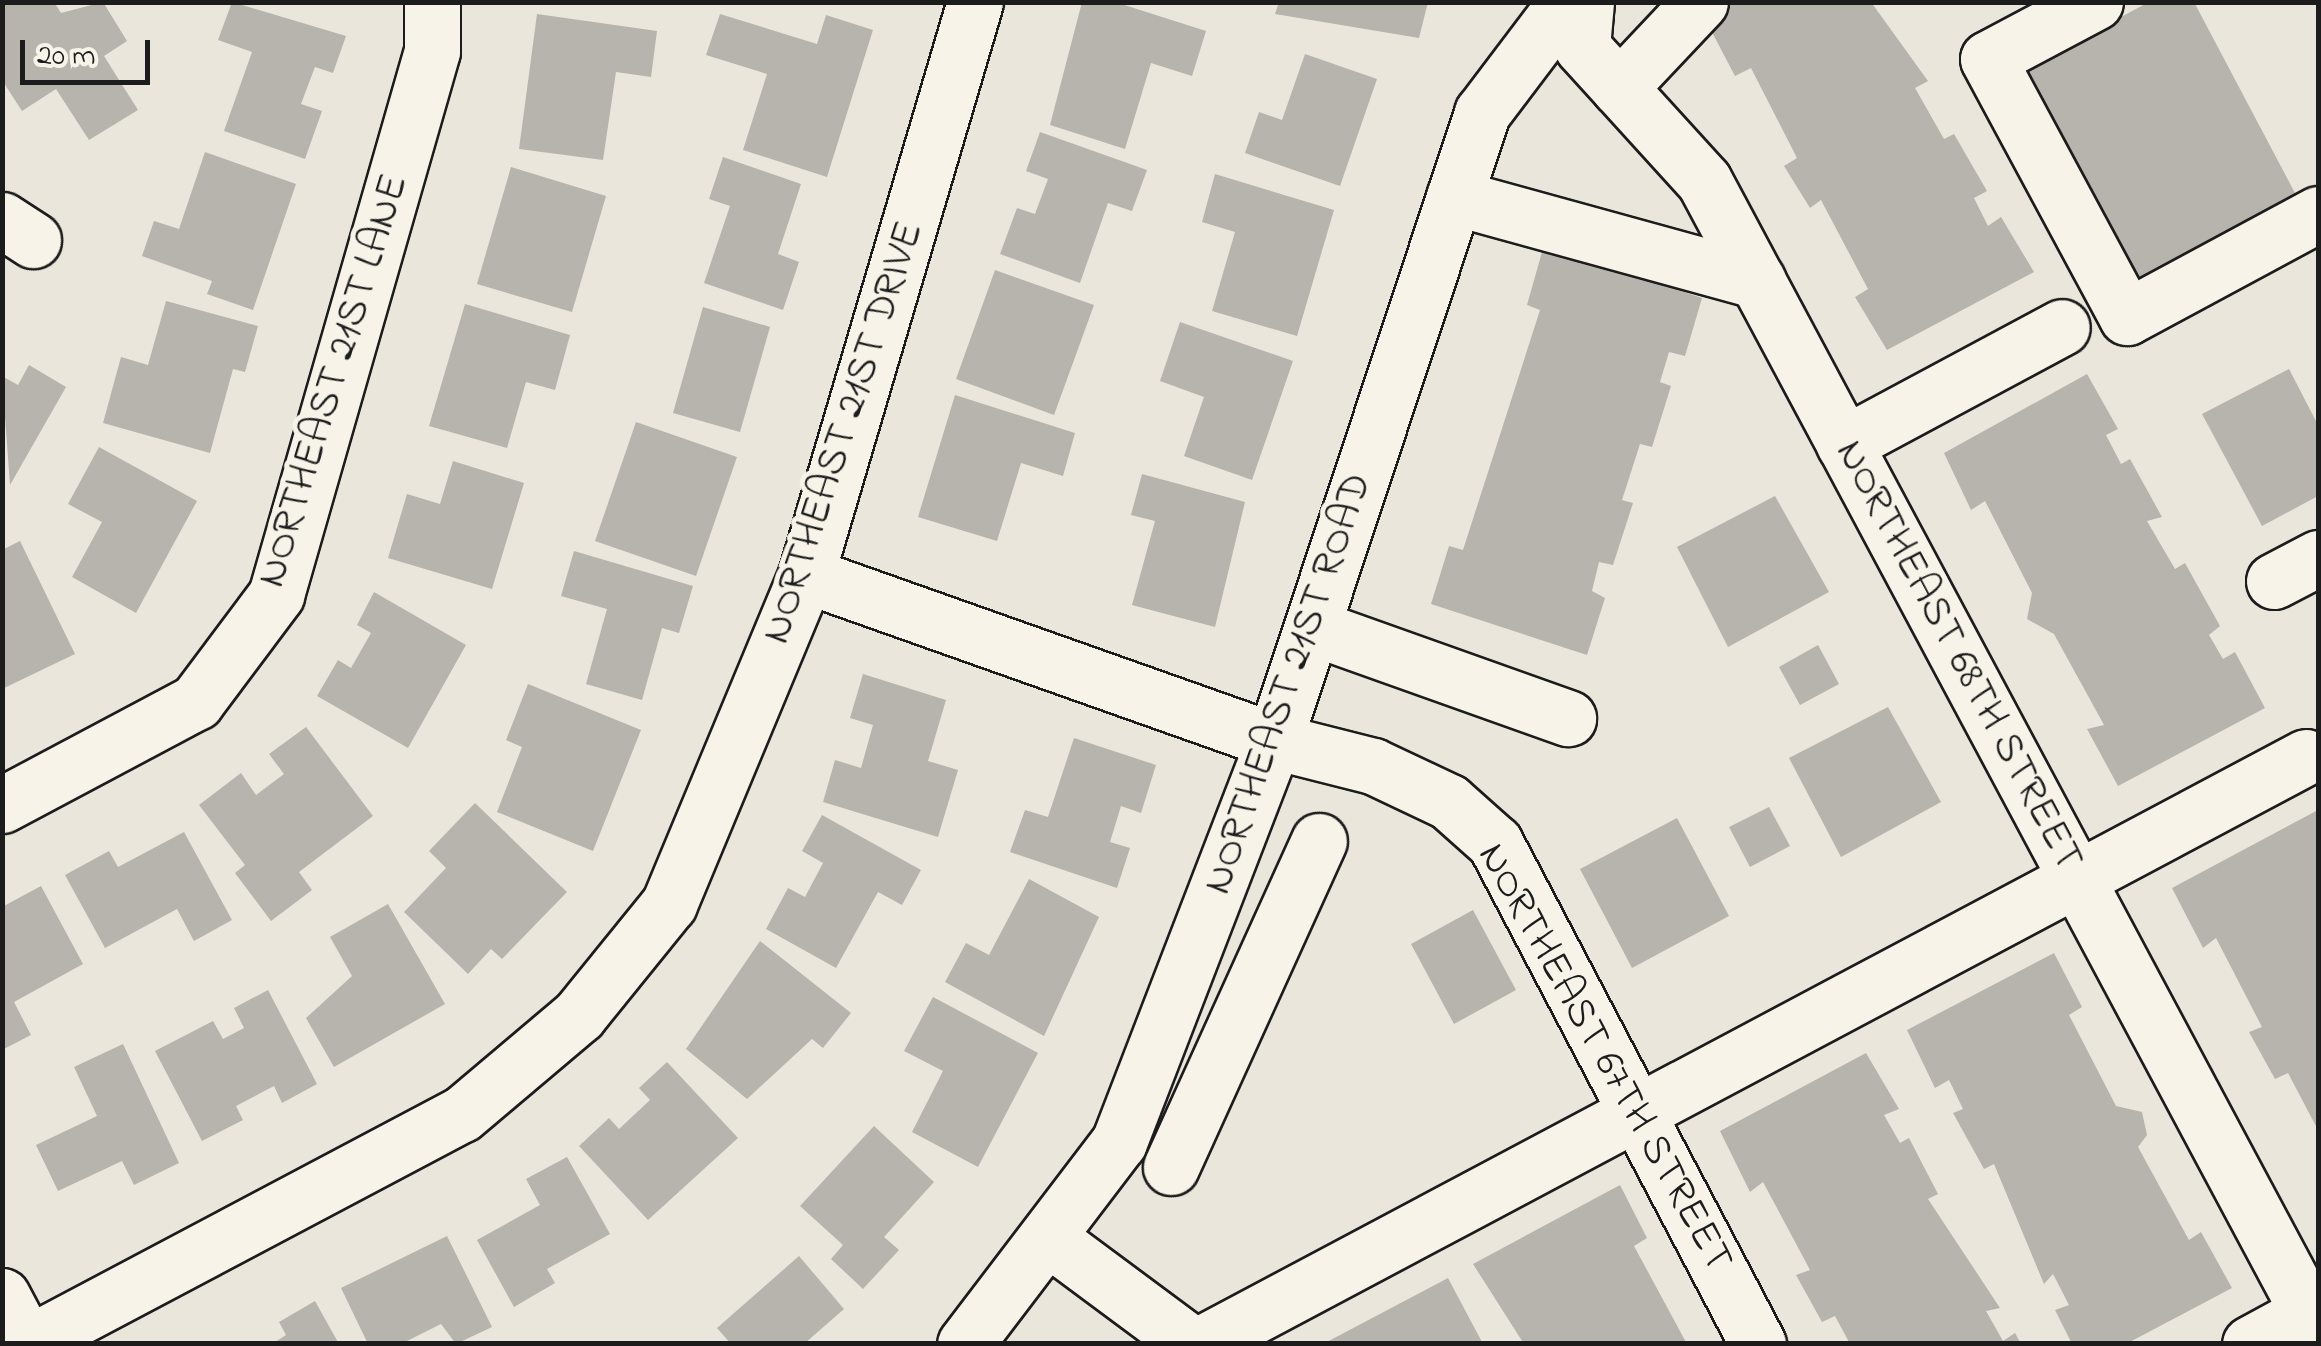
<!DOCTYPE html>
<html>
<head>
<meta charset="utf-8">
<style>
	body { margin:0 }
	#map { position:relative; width:2321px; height:1346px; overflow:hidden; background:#eae6dc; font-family:"Indie Flower",sans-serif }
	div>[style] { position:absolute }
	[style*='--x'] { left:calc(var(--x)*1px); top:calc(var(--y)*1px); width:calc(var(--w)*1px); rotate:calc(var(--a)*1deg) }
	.building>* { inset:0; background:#b6b4ac }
	.roads { filter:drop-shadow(2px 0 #1c1c1c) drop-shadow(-2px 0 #1c1c1c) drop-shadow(0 2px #1c1c1c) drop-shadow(0 -2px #1c1c1c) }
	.minor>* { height:55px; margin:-27.5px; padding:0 27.5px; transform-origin:27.5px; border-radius:27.5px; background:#f7f3e8 }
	span { translate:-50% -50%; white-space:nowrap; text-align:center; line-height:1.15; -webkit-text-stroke:10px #f7f3e8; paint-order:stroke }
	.street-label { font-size:42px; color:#1c1c1c }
	.frame { position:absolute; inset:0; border:5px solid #1c1c1c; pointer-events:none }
	.scale { position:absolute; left:20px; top:40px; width:130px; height:45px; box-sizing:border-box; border:5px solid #1c1c1c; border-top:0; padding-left:12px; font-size:30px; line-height:35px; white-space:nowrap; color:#1c1c1c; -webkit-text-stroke:8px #f7f3e8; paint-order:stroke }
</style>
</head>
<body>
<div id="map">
	<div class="building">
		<div style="clip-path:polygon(2px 2px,54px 2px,61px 13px,103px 2px,127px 41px,104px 56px,138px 110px,89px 140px,56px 89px,22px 111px,2px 80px)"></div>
		<div style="clip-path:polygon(232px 2px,346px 36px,333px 73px,315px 67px,301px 104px,322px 111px,305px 159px,224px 131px,252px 52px,218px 40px)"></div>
		<div style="clip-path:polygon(1082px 2px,1115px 2px,1206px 31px,1192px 76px,1151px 63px,1125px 149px,1050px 125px)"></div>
		<div style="clip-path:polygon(1279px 2px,1428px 2px,1419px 38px,1275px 14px)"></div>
		<div style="clip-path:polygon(1733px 2px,1871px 2px,1928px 81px,1915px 88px,1944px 139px,1954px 134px,1987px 191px,1974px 198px,1988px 226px,2001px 217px,2034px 272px,1887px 350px,1855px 297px,1868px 289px,1821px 200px,1810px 208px,1784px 166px,1797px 158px,1751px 68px,1735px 76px,1704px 17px)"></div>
		<div style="clip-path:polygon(2149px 2px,2194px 2px,2296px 195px,2132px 282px,2020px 71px)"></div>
		<div style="clip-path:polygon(537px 14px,657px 31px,651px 77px,616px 72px,603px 160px,519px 149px)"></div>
		<div style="clip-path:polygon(720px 14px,817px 44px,826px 15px,873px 30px,827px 177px,743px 150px,767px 74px,706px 55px)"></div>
		<div style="clip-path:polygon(1305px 54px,1377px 79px,1340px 186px,1245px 153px,1259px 112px,1282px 120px)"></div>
		<div style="clip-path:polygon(1040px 132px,1147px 170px,1132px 211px,1108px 203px,1080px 283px,1000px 254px,1017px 208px,1035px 214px,1048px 179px,1026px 171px)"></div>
		<div style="clip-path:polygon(205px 152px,296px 184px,253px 310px,207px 294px,212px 281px,142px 256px,154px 221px,179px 229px)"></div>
		<div style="clip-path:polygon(723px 157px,801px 184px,778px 254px,799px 262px,783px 310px,704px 283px,730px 206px,709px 199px)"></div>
		<div style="clip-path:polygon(511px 167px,606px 196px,572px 312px,477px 284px)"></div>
		<div style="clip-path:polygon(1215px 174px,1334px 210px,1297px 336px,1212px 311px,1235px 232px,1202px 222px)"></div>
		<div style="clip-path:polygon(1544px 245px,1702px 298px,1685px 356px,1669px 352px,1660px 382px,1671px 386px,1652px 447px,1640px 444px,1622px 500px,1633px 503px,1613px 565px,1599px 562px,1592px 591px,1605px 598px,1587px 655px,1431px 604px,1449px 546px,1463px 550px,1540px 310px,1527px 305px)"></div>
		<div style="clip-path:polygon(995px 270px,1094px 305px,1054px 415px,956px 379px)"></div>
		<div style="clip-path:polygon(166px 301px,258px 326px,245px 372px,233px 369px,210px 453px,103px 423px,121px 357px,148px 365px)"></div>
		<div style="clip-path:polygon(465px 304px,570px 335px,555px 390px,526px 382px,507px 448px,429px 426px)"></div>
		<div style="clip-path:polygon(703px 307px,770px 327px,740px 432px,673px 413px)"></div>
		<div style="clip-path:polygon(1180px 322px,1293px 361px,1252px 480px,1184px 456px,1204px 397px,1160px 381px)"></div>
		<div style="clip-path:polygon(29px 365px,66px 387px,10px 485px,2px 376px,18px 385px)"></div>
		<div style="clip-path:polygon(2289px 369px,2318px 425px,2318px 496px,2262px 526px,2202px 414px)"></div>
		<div style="clip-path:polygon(2087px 374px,2118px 429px,2106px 435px,2121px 464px,2130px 459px,2162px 517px,2147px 521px,2175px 569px,2185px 563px,2220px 626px,2209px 635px,2223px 659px,2235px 652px,2265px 708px,2118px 786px,2087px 729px,2104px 725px,2054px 634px,2027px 619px,2032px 593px,1985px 501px,1971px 510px,1944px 453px)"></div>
		<div style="clip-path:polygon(955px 395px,1075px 433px,1063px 476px,1021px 463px,997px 541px,918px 517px)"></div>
		<div style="clip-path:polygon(636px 422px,737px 457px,696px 576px,595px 541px)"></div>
		<div style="clip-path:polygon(99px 447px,197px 501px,136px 613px,72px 577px,102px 522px,68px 504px)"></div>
		<div style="clip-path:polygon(453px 461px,524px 483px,492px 589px,388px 558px,407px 494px,440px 504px)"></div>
		<div style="clip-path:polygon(1142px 474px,1245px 502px,1215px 627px,1132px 605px,1155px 521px,1131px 515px)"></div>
		<div style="clip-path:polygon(1775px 496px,1829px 592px,1728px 647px,1677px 547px)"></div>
		<div style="clip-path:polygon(20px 541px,75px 654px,2px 689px,2px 550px)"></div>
		<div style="clip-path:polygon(574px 551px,693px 586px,679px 633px,662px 628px,642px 700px,586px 684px,607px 609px,561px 596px)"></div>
		<div style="clip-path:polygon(374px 592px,466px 645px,408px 748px,317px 696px,338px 660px,351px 668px,371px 633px,357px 625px)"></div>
		<div style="clip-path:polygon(1818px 645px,1839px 684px,1800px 705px,1779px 667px)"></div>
		<div style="clip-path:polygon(863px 674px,946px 700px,928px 761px,958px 770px,938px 837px,823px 802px,835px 760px,861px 768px,873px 725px,850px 718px)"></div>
		<div style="clip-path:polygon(528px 684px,641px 730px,593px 851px,497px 812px,522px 747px,506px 740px)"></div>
		<div style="clip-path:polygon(1888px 707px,1941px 802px,1841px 857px,1789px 758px)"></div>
		<div style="clip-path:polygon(306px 727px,373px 816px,299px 872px,312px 890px,271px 921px,235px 873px,245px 865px,199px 805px,241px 773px,256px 795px,284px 774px,269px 754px)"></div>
		<div style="clip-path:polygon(1074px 738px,1156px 765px,1141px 813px,1121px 806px,1110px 842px,1130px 848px,1117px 888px,1010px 852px,1025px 810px,1048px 817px)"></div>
		<div style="clip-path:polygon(475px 803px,567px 892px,502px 959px,491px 949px,468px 974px,404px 912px,446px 868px,429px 851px)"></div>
		<div style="clip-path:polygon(1769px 807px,1790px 846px,1750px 867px,1729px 827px)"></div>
		<div style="clip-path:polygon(2318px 810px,2318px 1130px,2288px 1073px,2275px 1079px,2249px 1032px,2262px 1027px,2216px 938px,2203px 948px,2172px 888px)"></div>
		<div style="clip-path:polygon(822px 815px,921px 870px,902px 905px,878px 892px,836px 968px,766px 929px,788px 888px,805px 897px,823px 863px,802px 851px)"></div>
		<div style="clip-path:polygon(1677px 818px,1729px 916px,1632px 968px,1580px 869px)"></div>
		<div style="clip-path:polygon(184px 832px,232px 920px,194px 941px,177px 909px,105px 948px,65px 875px,109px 851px,118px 867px)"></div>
		<div style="clip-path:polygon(1029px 879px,1099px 917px,1044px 1036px,945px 982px,966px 943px,989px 955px)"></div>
		<div style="clip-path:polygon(41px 886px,83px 964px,14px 1002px,31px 1035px,2px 1050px,2px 907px)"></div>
		<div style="clip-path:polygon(388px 904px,445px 1004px,334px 1067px,306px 1018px,352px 976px,330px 937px)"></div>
		<div style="clip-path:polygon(1473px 910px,1516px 990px,1454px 1024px,1411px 944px)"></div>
		<div style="clip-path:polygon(760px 941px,851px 1013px,823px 1048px,812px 1039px,747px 1099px,686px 1049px)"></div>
		<div style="clip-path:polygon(2054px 953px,2082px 1007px,2069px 1015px,2116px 1106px,2142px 1112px,2147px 1135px,2138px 1147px,2189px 1240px,2201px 1232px,2232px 1288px,2126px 1344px,2072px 1344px,2055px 1310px,2069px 1305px,2053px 1274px,2044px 1284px,1994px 1164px,1984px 1169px,1953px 1113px,1963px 1109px,1949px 1080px,1935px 1088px,1907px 1030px)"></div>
		<div style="clip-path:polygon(268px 990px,317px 1084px,282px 1103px,274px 1086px,236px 1106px,243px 1120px,202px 1141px,155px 1051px,213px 1021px,223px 1039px,244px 1028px,234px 1008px)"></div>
		<div style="clip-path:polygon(933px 997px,1038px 1053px,978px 1167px,912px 1132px,943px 1071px,904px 1051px)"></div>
		<div style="clip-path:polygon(123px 1044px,179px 1163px,134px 1185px,122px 1161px,58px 1191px,36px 1145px,97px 1116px,74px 1067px)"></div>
		<div style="clip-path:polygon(1866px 1053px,1899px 1109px,1884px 1115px,1900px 1143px,1909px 1138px,1938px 1194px,1928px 1199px,2000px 1308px,1986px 1311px,2003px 1341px,2015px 1333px,2021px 1344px,1850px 1344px,1835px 1316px,1822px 1322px,1796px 1275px,1810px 1270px,1763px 1182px,1750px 1192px,1720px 1131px)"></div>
		<div style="clip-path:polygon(667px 1062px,738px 1138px,648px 1220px,579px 1146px,609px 1118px,619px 1129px,650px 1100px,639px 1088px)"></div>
		<div style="clip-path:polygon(874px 1126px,934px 1182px,884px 1237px,899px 1250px,863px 1289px,831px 1259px,843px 1245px,800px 1206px)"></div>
		<div style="clip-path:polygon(567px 1157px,610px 1234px,547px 1269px,555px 1283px,514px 1307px,477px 1240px,540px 1205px,526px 1179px)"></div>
		<div style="clip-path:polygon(1620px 1185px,1647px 1238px,1634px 1246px,1687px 1344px,1524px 1344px,1473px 1264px)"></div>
		<div style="clip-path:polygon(447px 1236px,492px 1327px,456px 1344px,441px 1324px,401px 1344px,368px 1344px,341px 1288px)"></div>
		<div style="clip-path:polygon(799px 1256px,844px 1309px,804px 1344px,731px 1344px,717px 1328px)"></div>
		<div style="clip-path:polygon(1448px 1278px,1483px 1344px,1323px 1344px)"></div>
		<div style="clip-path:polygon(315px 1301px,339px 1344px,272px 1344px,286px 1335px,279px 1322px)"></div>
	</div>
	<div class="roads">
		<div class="minor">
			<div style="--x:1586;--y:2;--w:45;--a:95.1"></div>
			<div style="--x:1582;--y:47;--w:181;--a:47.7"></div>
			<div style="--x:1704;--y:181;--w:1304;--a:61.9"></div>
			<div style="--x:2095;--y:2;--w:121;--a:152"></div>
			<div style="--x:1988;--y:59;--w:293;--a:61.7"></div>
			<div style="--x:2127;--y:317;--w:217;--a:-28.3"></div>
			<div style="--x:1619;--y:88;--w:118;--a:-46.7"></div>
			<div style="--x:1454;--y:197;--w:315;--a:15.4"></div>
			<div style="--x:2;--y:220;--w:37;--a:33"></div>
			<div style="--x:1844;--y:444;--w:247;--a:-28.2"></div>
			<div style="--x:806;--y:575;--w:497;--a:19.5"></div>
			<div style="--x:1274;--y:741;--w:102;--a:14.2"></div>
			<div style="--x:1373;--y:766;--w:84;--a:25.3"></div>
			<div style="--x:1449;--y:802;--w:62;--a:41.7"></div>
			<div style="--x:1495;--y:843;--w:566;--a:62.3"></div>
			<div style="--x:2274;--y:581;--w:50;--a:-27.6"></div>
			<div style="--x:1312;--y:627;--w:272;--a:19.6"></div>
			<div style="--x:2;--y:805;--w:220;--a:-28"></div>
			<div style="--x:196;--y:702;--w:134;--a:-53.2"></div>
			<div style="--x:276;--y:595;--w:566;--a:-74"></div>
			<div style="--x:432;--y:51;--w:49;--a:-90"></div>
			<div style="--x:1171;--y:1167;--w:358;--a:-65.6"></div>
			<div style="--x:1051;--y:1240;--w:174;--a:36.6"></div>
			<div style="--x:2;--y:1296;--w:53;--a:62"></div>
			<div style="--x:27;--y:1344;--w:492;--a:-27.9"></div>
			<div style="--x:462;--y:1114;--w:153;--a:-40.2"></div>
			<div style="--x:579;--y:1015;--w:143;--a:-51"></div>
			<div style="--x:669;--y:904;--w:356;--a:-67.4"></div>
			<div style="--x:806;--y:575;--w:597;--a:-73.57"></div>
			<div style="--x:965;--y:1344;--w:254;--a:-52.7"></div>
			<div style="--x:1119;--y:1142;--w:430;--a:-68.9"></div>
			<div style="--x:1274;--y:741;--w:662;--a:-71.67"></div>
			<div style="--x:1482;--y:113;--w:139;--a:-52.9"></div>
			<div style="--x:1201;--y:1344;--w:1251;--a:-27.98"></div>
			<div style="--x:2250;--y:1344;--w:77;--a:-28.6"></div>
		</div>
	</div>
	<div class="street-label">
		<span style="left:334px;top:381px;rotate:-73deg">NORTHEAST 21ST LANE</span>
		<span style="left:844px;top:433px;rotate:-72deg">NORTHEAST 21ST DRIVE</span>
		<span style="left:1958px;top:656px;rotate:62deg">NORTHEAST 68TH STREET</span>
		<span style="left:1289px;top:684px;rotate:-71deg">NORTHEAST 21ST ROAD</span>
		<span style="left:1604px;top:1058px;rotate:61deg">NORTHEAST 67TH STREET</span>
	</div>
	<div class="frame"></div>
	<div class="scale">20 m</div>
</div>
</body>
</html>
